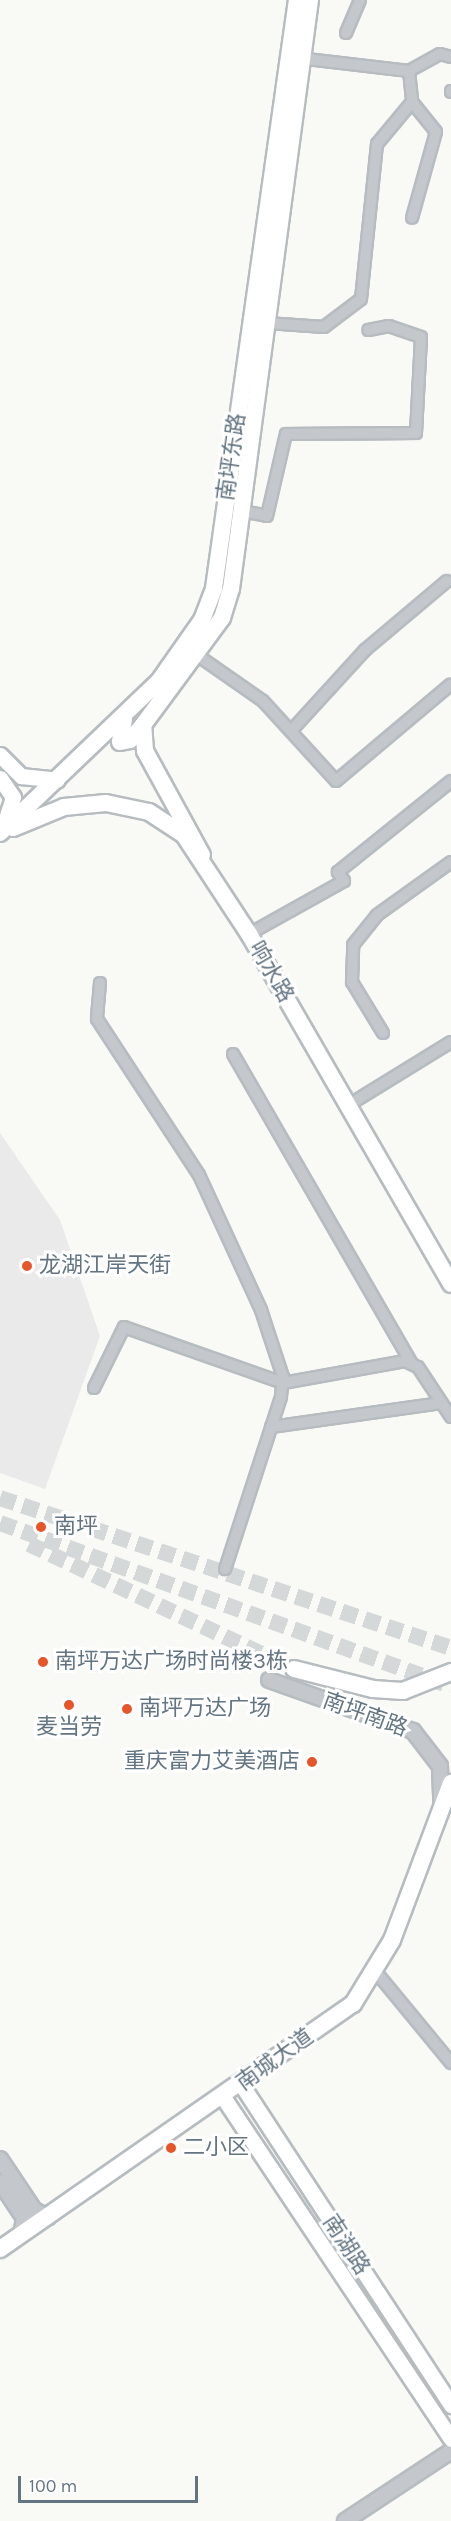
<!DOCTYPE html>
<html>
<head>
<meta charset="utf-8">
<style>
	body { margin:0 }
	#map { position:relative; width:451px; height:2521px; overflow:hidden; background:#f9f9f6; font-family:Karla,"Noto Sans SC",sans-serif }
	div>[style] { position:absolute }
	[style*='--x'] { left:calc(var(--x)*1px); top:calc(var(--y)*1px); width:calc(var(--w)*1px); rotate:calc(var(--a)*1deg) }
	.built>* { inset:0; background:#e9eae9 }
	.trunk-tunnel>* { height:16px; margin-top:-8px; transform-origin:0; background:repeating-linear-gradient(90deg,#d4d8d9 0 16px,transparent 0 24px) }
	.roads { filter:drop-shadow(2px 0 #b6bcc0) drop-shadow(-2px 0 #b6bcc0) drop-shadow(0 2px #b6bcc0) drop-shadow(0 -2px #b6bcc0) }
	.minor>* { height:10px; margin:-5px; padding:0 5px; transform-origin:5px; border-radius:5px; background:#c4c8cc }
	.tertiary>* { height:14px; margin:-7px; padding:0 7px; transform-origin:7px; border-radius:7px; background:#c4c8cc }
	.secondary>* { height:15px; margin:-7.5px; padding:0 7.5px; transform-origin:7.5px; border-radius:7.5px; background:#fff }
	.primary>* { height:16px; margin:-8px; padding:0 8px; transform-origin:8px; border-radius:8px; background:#fff }
	.trunk>* { height:16px; margin:-8px; padding:0 8px; transform-origin:8px; border-radius:8px; background:#fff }
	.dots>* { width:16px; height:16px; translate:-50% -50%; box-sizing:border-box; border:3px solid #fff; border-radius:50% }
	span { translate:-50% -50%; white-space:nowrap; text-align:center; line-height:1.15; -webkit-text-stroke:6px #fff; paint-order:stroke }
	.street-label { font-size:22px; color:#637482 }
	.poi-label { font-size:22px; color:#637482 }
	.left { translate:0 -50%; text-align:left }
	.right { translate:-100% -50%; text-align:right }
	.scale { position:absolute; left:18px; top:2476px; width:180px; height:27px; box-sizing:border-box; border:3px solid #637482; border-top:0; padding-left:8px; font-size:18px; line-height:21px; white-space:nowrap; color:#637482; -webkit-text-stroke:4px #fff; paint-order:stroke }
</style>
</head>
<body>
<div id="map">
	<div class="built">
		<div style="clip-path:polygon(0 1133px,60px 1220px,100px 1336px,45px 1489px,0 1473px)"></div>
	</div>
	<div class="trunk-tunnel">
		<div style="--x:0;--y:1498;--w:475;--a:18.4"></div>
		<div style="--x:0;--y:1523;--w:480;--a:19.9"></div>
		<div style="--x:29;--y:1544;--w:293;--a:25.3"></div>
	</div>
	<div class="roads">
		<div class="minor">
			<div style="--x:346;--y:33;--w:36;--a:-67"></div>
			<div style="--x:298;--y:58;--w:112;--a:6.7"></div>
			<div style="--x:409;--y:71;--w:35;--a:-29"></div>
			<div style="--x:440;--y:54;--w:11;--a:15"></div>
			<div style="--x:409;--y:71;--w:31;--a:84"></div>
			<div style="--x:412;--y:102;--w:38;--a:51"></div>
			<div style="--x:436;--y:132;--w:89;--a:105.6"></div>
			<div style="--x:451;--y:91;--w:1;--a:90"></div>
			<div style="--x:267;--y:323;--w:57;--a:4"></div>
			<div style="--x:324;--y:327;--w:46;--a:-37.1"></div>
			<div style="--x:361;--y:299;--w:156;--a:-84.1"></div>
			<div style="--x:377;--y:144;--w:55;--a:-50.2"></div>
			<div style="--x:242;--y:511;--w:25;--a:11"></div>
			<div style="--x:267;--y:516;--w:84;--a:-77"></div>
			<div style="--x:286;--y:434;--w:130;--a:-0.4"></div>
			<div style="--x:416;--y:433;--w:96;--a:-87"></div>
			<div style="--x:421;--y:337;--w:34;--a:-161"></div>
			<div style="--x:389;--y:326;--w:21;--a:169"></div>
			<div style="--x:197;--y:655;--w:80;--a:34.9"></div>
			<div style="--x:263;--y:701;--w:108;--a:47.6"></div>
			<div style="--x:336;--y:781;--w:150;--a:-40.1"></div>
			<div style="--x:291;--y:731;--w:110;--a:-47.6"></div>
			<div style="--x:365;--y:650;--w:107;--a:-40.1"></div>
			<div style="--x:249;--y:934;--w:109;--a:-29.2"></div>
			<div style="--x:344;--y:881;--w:11;--a:-124"></div>
			<div style="--x:338;--y:872;--w:145;--a:-38.8"></div>
			<div style="--x:100;--y:983;--w:36;--a:95"></div>
			<div style="--x:97;--y:1019;--w:186;--a:56.8"></div>
			<div style="--x:199;--y:1175;--w:149;--a:65.3"></div>
			<div style="--x:261;--y:1310;--w:71;--a:71.8"></div>
			<div style="--x:283;--y:1377;--w:20;--a:96"></div>
			<div style="--x:281;--y:1397;--w:181;--a:108"></div>
			<div style="--x:383;--y:1033;--w:60;--a:-121.3"></div>
			<div style="--x:352;--y:982;--w:37;--a:-88"></div>
			<div style="--x:353;--y:945;--w:38;--a:-51"></div>
			<div style="--x:377;--y:915;--w:91;--a:-35.6"></div>
			<div style="--x:233;--y:1054;--w:358;--a:60"></div>
			<div style="--x:347;--y:1106;--w:122;--a:-31.6"></div>
			<div style="--x:94;--y:1388;--w:68;--a:-63.8"></div>
			<div style="--x:124;--y:1327;--w:169;--a:19.4"></div>
			<div style="--x:283;--y:1383;--w:124;--a:-10.2"></div>
			<div style="--x:405;--y:1361;--w:14;--a:25"></div>
			<div style="--x:418;--y:1367;--w:60;--a:56.6"></div>
			<div style="--x:271;--y:1427;--w:172;--a:-8"></div>
			<div style="--x:376;--y:1972;--w:118;--a:50.5"></div>
		</div>
		<div class="tertiary">
			<div style="--x:269;--y:1680;--w:153;--a:19.5"></div>
			<div style="--x:413;--y:1731;--w:44;--a:52.4"></div>
			<div style="--x:440;--y:1766;--w:38;--a:88"></div>
			<div style="--x:0;--y:2159;--w:61;--a:56.3"></div>
			<div style="--x:34;--y:2210;--w:16;--a:27"></div>
			<div style="--x:0;--y:2182;--w:43;--a:56.3"></div>
			<div style="--x:24;--y:2218;--w:17;--a:100"></div>
			<div style="--x:345;--y:2521;--w:127;--a:-33.4"></div>
		</div>
		<div class="secondary">
			<div style="--x:0;--y:755;--w:30;--a:45"></div>
			<div style="--x:21;--y:776;--w:36;--a:6"></div>
			<div style="--x:0;--y:778;--w:23;--a:56"></div>
			<div style="--x:13;--y:797;--w:29;--a:108"></div>
			<div style="--x:241;--y:2084;--w:384;--a:56.8"></div>
			<div style="--x:223;--y:2097;--w:411;--a:56.3"></div>
		</div>
		<div class="primary">
			<div style="--x:124;--y:719;--w:23;--a:100"></div>
			<div style="--x:120;--y:742;--w:10;--a:-11"></div>
			<div style="--x:130;--y:740;--w:20;--a:-49"></div>
			<div style="--x:13;--y:828;--w:55;--a:-22.4"></div>
			<div style="--x:64;--y:807;--w:42;--a:-5.4"></div>
			<div style="--x:106;--y:803;--w:44;--a:11.8"></div>
			<div style="--x:149;--y:812;--w:42;--a:33.3"></div>
			<div style="--x:184;--y:835;--w:118;--a:56.7"></div>
			<div style="--x:249;--y:934;--w:404;--a:60"></div>
			<div style="--x:0;--y:833;--w:220;--a:-43.7"></div>
			<div style="--x:159;--y:681;--w:75;--a:-54.8"></div>
			<div style="--x:202;--y:620;--w:34;--a:-69"></div>
			<div style="--x:214;--y:588;--w:594;--a:-81.97"></div>
			<div style="--x:202;--y:855;--w:119;--a:-118.7"></div>
			<div style="--x:145;--y:751;--w:26;--a:-94"></div>
			<div style="--x:143;--y:725;--w:133;--a:-53.6"></div>
			<div style="--x:222;--y:618;--w:30;--a:-73"></div>
			<div style="--x:231;--y:589;--w:594;--a:-82.36"></div>
			<div style="--x:0;--y:2249;--w:430;--a:-34.8"></div>
			<div style="--x:353;--y:2004;--w:75;--a:-58.6"></div>
			<div style="--x:392;--y:1940;--w:168;--a:-69.4"></div>
		</div>
		<div class="trunk">
			<div style="--x:294;--y:1669;--w:81;--a:14.2"></div>
			<div style="--x:373;--y:1689;--w:30;--a:4"></div>
			<div style="--x:403;--y:1691;--w:52;--a:-21.6"></div>
		</div>
	</div>
	<div class="dots">
		<div style="left:27px;top:1266px;background:#e65628"></div>
		<div style="left:41px;top:1527px;background:#e65628"></div>
		<div style="left:43px;top:1662px;background:#e65628"></div>
		<div style="left:69px;top:1705px;background:#e65628"></div>
		<div style="left:127px;top:1709px;background:#e65628"></div>
		<div style="left:312px;top:1762px;background:#e65628"></div>
		<div style="left:171px;top:2148px;background:#e65628"></div>
	</div>
	<div class="street-label">
		<span style="left:232px;top:457px;rotate:-82deg">南坪东路</span>
		<span style="left:271px;top:972px;rotate:60deg">响水路</span>
		<span style="left:365px;top:1715px;rotate:20deg">南坪南路</span>
		<span style="left:275px;top:2060px;rotate:-36deg">南城大道</span>
		<span style="left:346px;top:2245px;rotate:57deg">南湖路</span>
	</div>
	<div class="poi-label">
		<span class="left" style="left:39px;top:1266px">龙湖江岸天街</span>
		<span class="left" style="left:54px;top:1527px">南坪</span>
		<span class="left" style="left:55px;top:1662px">南坪万达广场时尚楼3栋</span>
		<span class="left" style="left:139px;top:1709px">南坪万达广场</span>
		<span style="left:69px;top:1728px">麦当劳</span>
		<span class="right" style="left:300px;top:1762px">重庆富力艾美酒店</span>
		<span class="left" style="left:183px;top:2148px">二小区</span>
	</div>
	<div class="scale">100 m</div>
</div>
</body>
</html>
